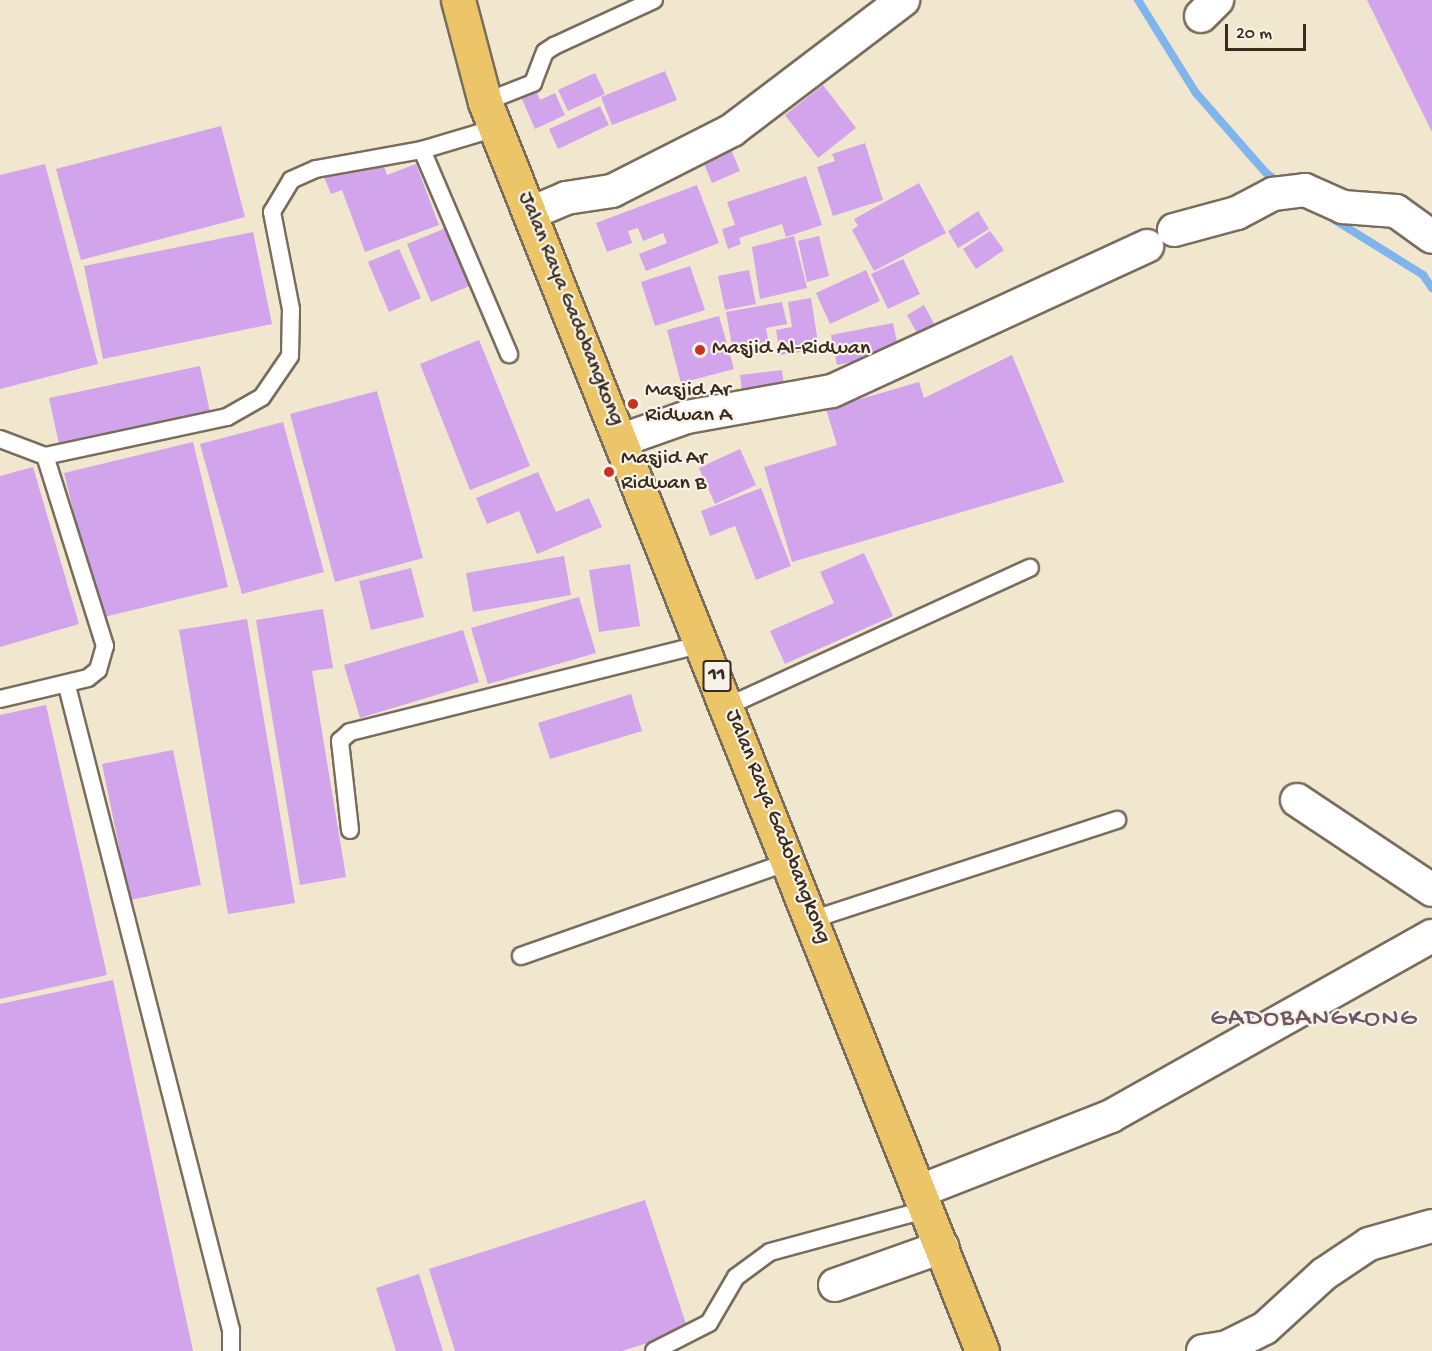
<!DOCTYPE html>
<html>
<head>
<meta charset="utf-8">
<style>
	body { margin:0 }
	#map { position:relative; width:1432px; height:1351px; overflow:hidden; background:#f0e7ce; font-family:"Gochi Hand",sans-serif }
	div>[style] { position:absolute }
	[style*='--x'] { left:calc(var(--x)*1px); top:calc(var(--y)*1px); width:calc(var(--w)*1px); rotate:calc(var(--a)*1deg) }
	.stream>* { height:8px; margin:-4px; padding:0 4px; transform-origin:4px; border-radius:4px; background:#7fb4ed }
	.building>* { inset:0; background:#d1a4eb }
	.roads { filter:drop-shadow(2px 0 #7a6c5c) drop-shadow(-2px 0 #7a6c5c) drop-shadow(0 2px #7a6c5c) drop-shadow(0 -2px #7a6c5c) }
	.service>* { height:16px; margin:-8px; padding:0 8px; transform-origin:8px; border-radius:8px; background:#fff }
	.minor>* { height:32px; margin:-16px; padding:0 16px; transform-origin:16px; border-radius:16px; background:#fff }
	.trunk>* { height:33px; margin:-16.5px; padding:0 16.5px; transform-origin:16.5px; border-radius:16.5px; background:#ecc569 }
	.dots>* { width:16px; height:16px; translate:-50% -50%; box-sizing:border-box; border:3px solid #f7f3e8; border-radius:50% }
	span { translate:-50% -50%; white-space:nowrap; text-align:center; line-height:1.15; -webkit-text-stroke:4.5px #f7f3e8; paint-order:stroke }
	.shield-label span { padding:2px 4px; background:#f7f3e8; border:2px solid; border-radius:4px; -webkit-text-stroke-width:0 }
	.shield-label { font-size:21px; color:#3b2a1e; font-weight:700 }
	.street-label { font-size:22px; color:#3b2a1e }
	.poi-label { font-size:22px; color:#3b2a1e }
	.left { translate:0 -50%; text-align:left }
	.quarter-label { font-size:26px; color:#705566; letter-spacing:1.5px }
	.scale { position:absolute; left:1225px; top:24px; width:81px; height:27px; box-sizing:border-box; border:3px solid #3b2a1e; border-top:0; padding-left:8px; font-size:18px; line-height:21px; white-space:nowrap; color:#3b2a1e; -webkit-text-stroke:4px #f7f3e8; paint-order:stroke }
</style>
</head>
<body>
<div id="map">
	<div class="stream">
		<div style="--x:1138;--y:0;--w:110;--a:58.1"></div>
		<div style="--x:1196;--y:93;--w:106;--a:48.8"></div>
		<div style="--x:1266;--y:173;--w:19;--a:35"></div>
		<div style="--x:1330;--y:217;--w:110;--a:31.9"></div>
		<div style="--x:1423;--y:275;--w:16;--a:55"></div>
	</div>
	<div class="building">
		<div style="clip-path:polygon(1367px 0,1432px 0,1432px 132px)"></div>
		<div style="clip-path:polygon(665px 71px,677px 100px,612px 125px,601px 97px)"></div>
		<div style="clip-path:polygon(595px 73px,605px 94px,568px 111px,558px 90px)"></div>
		<div style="clip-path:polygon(823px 85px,856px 128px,818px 158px,785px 115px)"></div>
		<div style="clip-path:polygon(536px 90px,540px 100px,555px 93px,565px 115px,535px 129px,521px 97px)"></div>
		<div style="clip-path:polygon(600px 106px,609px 125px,558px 149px,549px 129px)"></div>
		<div style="clip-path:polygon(221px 126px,245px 217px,81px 260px,56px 169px)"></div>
		<div style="clip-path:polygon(865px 143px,883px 200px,833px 216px,817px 167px,835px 161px,832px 154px)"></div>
		<div style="clip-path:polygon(730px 147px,740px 171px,712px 183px,702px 159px)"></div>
		<div style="clip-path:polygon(382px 161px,387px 175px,416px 164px,439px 225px,365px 252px,342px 190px,331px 194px,322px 172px)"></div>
		<div style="clip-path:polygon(45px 164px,98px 364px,0 389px,0 175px)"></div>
		<div style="clip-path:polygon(806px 176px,822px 225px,786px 237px,782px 224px,739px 238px,741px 244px,728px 249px,722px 229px,735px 225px,727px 202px)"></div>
		<div style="clip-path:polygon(919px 183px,946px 233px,874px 271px,852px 230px,858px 226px,854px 219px)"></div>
		<div style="clip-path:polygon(697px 185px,719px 243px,646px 271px,639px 254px,667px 243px,663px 233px,643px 241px,638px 228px,628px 231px,632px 243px,607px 252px,596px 223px)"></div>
		<div style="clip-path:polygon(978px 211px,989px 229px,958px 248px,948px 231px)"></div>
		<div style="clip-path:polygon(453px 225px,477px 283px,431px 302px,407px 244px)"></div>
		<div style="clip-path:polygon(990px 231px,1004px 250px,976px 269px,963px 249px)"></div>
		<div style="clip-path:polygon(253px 232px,272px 324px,103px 359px,84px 266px)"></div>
		<div style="clip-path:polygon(794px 236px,807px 288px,760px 299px,752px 247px)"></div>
		<div style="clip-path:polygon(819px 236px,829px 276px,807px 282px,798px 241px)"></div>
		<div style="clip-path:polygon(399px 249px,421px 298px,389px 312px,368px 262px)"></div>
		<div style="clip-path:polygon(903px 259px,920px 294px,888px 309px,871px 274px)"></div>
		<div style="clip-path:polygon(690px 266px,705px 310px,655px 326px,641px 282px)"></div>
		<div style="clip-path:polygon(749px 270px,756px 304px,725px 310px,718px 276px)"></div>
		<div style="clip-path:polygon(866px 270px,880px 301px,830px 324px,816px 293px)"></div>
		<div style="clip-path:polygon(811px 298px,819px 349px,780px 355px,776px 330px,792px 327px,788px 302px)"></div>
		<div style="clip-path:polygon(782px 302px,787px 324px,766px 328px,769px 345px,733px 351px,726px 312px)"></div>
		<div style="clip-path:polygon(924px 305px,940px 335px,923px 344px,907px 315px)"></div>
		<div style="clip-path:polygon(719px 316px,734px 369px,681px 383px,667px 330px)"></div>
		<div style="clip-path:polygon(893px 323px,899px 352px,837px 365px,831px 335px)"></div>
		<div style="clip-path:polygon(479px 340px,530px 466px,470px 490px,420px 364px)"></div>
		<div style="clip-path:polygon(1012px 355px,1064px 482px,792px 562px,764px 467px,837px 445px,826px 409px,919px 382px,924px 398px)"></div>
		<div style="clip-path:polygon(200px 366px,210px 412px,59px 444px,49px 398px)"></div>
		<div style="clip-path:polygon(782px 370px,785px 394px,743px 400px,740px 375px)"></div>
		<div style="clip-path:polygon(377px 391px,423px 558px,335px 582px,290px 414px)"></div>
		<div style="clip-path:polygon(283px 422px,324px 572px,242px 594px,200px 444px)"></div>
		<div style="clip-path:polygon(193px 442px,228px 587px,100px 618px,64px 473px)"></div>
		<div style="clip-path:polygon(740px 449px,756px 485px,715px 504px,699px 468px)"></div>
		<div style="clip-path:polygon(33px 467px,79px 624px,0 647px,0 476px)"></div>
		<div style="clip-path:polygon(538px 472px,556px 512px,589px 498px,602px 527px,537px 554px,519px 511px,487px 524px,476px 498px)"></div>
		<div style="clip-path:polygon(761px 488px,791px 566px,756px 580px,735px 526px,710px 536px,701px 511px)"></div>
		<div style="clip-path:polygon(864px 553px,893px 616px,785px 664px,770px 631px,834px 603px,820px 572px)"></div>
		<div style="clip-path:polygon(564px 556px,571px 595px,473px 612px,466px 573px)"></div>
		<div style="clip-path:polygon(630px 564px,640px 626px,599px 632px,589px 570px)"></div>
		<div style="clip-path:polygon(411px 568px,424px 617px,371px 630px,359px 581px)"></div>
		<div style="clip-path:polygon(579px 597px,596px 653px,488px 684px,471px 628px)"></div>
		<div style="clip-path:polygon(323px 609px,333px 668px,312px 671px,346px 877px,300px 885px,256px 620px)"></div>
		<div style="clip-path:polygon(247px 619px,295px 903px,228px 914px,179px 630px)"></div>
		<div style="clip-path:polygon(463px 630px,479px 682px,360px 718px,344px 665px)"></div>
		<div style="clip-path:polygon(631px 694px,642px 731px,550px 759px,538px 723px)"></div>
		<div style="clip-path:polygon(46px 705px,107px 975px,0 999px,0 715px)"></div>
		<div style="clip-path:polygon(173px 750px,201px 885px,130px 900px,102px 764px)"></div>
		<div style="clip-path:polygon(113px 980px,193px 1351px,0 1351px,0 1004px)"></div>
		<div style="clip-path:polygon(645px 1200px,688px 1330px,622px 1351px,455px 1351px,429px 1269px)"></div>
		<div style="clip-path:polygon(419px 1274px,443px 1351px,396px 1351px,376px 1288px)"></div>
	</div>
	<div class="roads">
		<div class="service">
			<div style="--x:485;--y:102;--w:52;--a:-21.6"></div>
			<div style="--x:533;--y:83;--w:33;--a:-69"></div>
			<div style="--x:545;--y:52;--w:11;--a:-34"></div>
			<div style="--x:554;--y:46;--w:110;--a:-24.7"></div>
			<div style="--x:422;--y:150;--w:222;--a:66.9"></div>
			<div style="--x:0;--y:439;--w:48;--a:20.7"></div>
			<div style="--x:45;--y:456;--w:186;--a:-12.1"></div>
			<div style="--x:227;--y:417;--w:40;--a:-29.7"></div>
			<div style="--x:262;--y:397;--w:50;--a:-55.7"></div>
			<div style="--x:290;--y:356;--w:47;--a:-88.8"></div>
			<div style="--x:291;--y:309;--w:99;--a:-101.1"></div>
			<div style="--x:272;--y:212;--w:37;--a:-59"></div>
			<div style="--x:291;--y:180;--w:27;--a:-24"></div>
			<div style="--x:316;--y:169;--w:108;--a:-10.2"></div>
			<div style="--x:422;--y:150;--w:77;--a:-16.6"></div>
			<div style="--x:67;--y:686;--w:665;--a:75.71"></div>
			<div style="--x:231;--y:1330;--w:21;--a:90"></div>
			<div style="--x:0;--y:699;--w:90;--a:-13.4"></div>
			<div style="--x:88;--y:678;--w:13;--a:-39"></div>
			<div style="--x:98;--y:670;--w:25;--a:-74"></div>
			<div style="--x:105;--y:646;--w:199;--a:-107.5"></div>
			<div style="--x:728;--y:706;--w:332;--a:-24.6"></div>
			<div style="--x:350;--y:830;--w:90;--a:-96.4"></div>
			<div style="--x:340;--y:741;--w:13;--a:-42"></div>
			<div style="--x:350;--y:732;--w:365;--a:-14"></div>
			<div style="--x:814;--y:919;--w:319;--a:-18.1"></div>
			<div style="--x:521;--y:956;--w:286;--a:-19.4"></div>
			<div style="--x:654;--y:1351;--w:62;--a:-27"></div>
			<div style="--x:709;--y:1323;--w:53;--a:-59.6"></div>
			<div style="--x:736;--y:1277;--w:42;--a:-36.3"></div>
			<div style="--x:770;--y:1252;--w:164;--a:-15.2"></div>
		</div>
		<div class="minor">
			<div style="--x:1201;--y:16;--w:23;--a:-45"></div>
			<div style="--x:531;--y:213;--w:38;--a:-23"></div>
			<div style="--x:566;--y:198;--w:47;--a:-8.7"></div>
			<div style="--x:612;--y:191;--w:135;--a:-26.9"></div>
			<div style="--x:732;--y:130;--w:215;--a:-37.2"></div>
			<div style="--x:1174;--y:230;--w:65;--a:-15.1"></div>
			<div style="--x:1237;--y:213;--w:41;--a:-27.8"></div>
			<div style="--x:1273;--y:194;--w:32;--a:-7"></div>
			<div style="--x:1305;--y:190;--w:42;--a:24.1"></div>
			<div style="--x:1343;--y:207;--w:53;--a:4.3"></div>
			<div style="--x:1396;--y:211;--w:44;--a:35.8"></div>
			<div style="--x:622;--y:440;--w:69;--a:-19.5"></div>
			<div style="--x:687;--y:417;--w:147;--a:-10.2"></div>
			<div style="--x:832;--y:391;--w:347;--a:-24.7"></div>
			<div style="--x:1297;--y:800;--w:162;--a:33.7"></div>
			<div style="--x:920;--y:1191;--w:205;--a:-21.4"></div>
			<div style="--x:1111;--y:1116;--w:368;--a:-29.3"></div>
			<div style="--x:835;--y:1285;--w:114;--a:-19.6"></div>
			<div style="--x:1203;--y:1351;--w:24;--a:-9"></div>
			<div style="--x:1227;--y:1347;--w:42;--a:-26.6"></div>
			<div style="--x:1265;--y:1328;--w:80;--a:-42.5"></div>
			<div style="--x:1324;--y:1274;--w:54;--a:-33.7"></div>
			<div style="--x:1369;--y:1244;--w:66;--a:-15.9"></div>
		</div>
		<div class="trunk">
			<div style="--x:458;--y:0;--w:106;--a:75.2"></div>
			<div style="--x:485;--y:102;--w:1344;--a:68.3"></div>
		</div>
	</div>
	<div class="dots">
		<div style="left:700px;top:350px;background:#c8321e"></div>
		<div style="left:633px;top:404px;background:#c8321e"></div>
		<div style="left:609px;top:472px;background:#c8321e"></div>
	</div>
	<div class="shield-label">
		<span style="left:717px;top:676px">11</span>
	</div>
	<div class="street-label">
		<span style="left:570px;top:309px;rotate:68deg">Jalan Raya Gadobangkong</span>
		<span style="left:777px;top:827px;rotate:68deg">Jalan Raya Gadobangkong</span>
	</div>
	<div class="poi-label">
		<span class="left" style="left:712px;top:350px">Masjid Al-Ridwan</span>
		<span class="left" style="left:645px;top:404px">Masjid Ar<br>Ridwan A</span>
		<span class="left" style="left:621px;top:472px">Masjid Ar<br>Ridwan B</span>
	</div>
	<div class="quarter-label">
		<span style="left:1314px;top:1020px">GADOBANGKONG</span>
	</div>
	<div class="scale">20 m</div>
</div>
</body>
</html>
